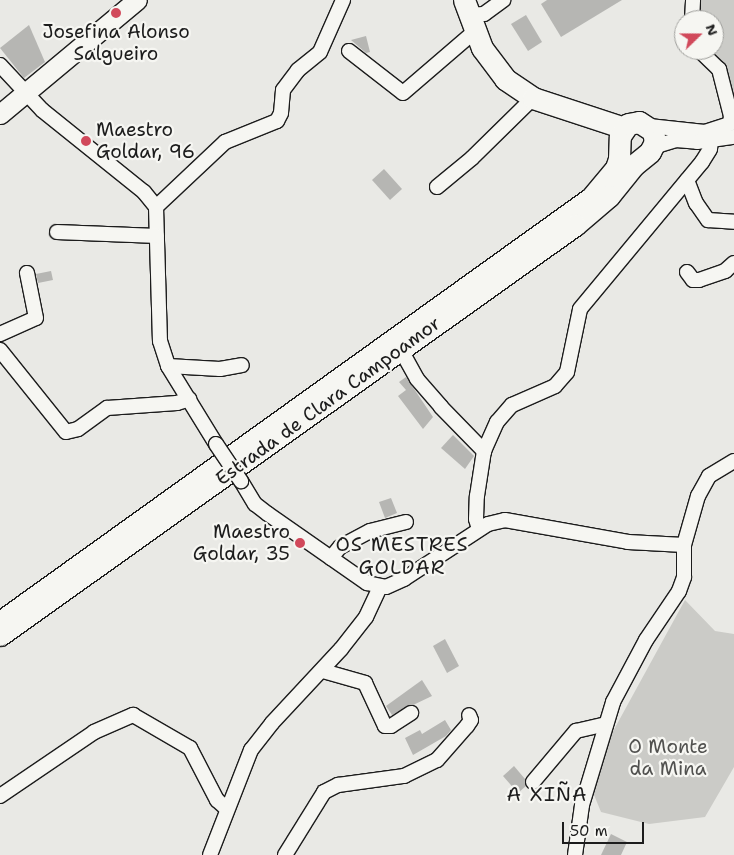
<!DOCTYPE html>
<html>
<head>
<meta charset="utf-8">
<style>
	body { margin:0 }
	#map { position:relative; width:734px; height:855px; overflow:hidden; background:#e9e9e5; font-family:"Shantell Sans",sans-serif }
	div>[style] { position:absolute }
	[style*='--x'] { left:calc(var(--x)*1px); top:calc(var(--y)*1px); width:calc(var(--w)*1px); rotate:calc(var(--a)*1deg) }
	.green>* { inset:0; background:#cbcbc7 }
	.building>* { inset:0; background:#b6b6b3 }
	.roads { filter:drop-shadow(1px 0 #1c1c1c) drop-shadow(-1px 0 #1c1c1c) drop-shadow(0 1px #1c1c1c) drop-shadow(0 -1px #1c1c1c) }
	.minor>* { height:14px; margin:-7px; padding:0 7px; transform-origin:7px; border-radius:7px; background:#f6f6f2 }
	.secondary>* { height:19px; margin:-9.5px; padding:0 9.5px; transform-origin:9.5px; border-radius:9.5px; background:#f6f6f2 }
	.primary>* { height:21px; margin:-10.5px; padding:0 10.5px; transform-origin:10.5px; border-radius:10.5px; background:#f6f6f2 }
	.bridges { filter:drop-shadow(1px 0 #1c1c1c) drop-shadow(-1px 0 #1c1c1c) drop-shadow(0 1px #1c1c1c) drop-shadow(0 -1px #1c1c1c) }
	.minor-bridge>* { height:14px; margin:-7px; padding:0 7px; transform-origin:7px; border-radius:7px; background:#f6f6f2 }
	.dots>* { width:14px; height:14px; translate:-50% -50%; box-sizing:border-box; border:2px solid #f6f6f2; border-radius:50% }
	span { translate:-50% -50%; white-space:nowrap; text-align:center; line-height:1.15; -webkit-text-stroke:4.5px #f6f6f2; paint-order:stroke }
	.poi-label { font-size:19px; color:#1c1c1c }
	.left { translate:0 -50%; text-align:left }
	.right { translate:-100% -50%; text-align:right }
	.street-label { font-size:19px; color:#1c1c1c }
	.park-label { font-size:19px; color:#51514f }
	.neighbourhood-label { font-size:20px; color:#1c1c1c; letter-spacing:1px }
	.north { position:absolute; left:674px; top:10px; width:50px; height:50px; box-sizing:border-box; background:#f6f6f2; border:1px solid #9f9f9c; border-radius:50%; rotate:68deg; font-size:14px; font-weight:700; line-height:20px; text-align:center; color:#1c1c1c }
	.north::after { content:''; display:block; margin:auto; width:18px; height:22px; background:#d1495b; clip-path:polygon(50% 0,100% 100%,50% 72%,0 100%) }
	.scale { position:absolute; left:562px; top:822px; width:82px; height:22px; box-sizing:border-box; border:2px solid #1c1c1c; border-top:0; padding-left:6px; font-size:15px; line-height:18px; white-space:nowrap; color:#1c1c1c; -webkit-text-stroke:4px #f6f6f2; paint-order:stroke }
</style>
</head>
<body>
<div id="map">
	<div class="green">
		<div style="clip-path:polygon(697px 0,734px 0,734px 98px,724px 66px,708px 50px,714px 50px,714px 20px,696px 20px)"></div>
		<div style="clip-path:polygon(685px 600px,715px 631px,734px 634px,734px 767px,705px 817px,649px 824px,601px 812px,592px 790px,611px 735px)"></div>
	</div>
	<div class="building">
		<div style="clip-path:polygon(547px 0,622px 0,561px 37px,541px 4px)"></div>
		<div style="clip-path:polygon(526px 15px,542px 42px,528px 51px,511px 24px)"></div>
		<div style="clip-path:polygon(29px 25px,45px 62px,24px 78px,0 48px)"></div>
		<div style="clip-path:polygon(366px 36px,370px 52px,366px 53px,351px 40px)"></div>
		<div style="clip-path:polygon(384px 169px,402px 189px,390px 200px,372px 180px)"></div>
		<div style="clip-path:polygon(51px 271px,53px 280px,38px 283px,36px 274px)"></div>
		<div style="clip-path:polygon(406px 377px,433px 417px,423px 429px,398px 396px,406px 390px,399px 382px)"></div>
		<div style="clip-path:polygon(453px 435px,474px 456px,465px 469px,441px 448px)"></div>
		<div style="clip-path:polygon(391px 498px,397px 513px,385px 518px,379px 502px)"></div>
		<div style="clip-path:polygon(445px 639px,459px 666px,447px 673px,433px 646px)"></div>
		<div style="clip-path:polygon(422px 680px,432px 696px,392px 715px,386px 706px)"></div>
		<div style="clip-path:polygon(445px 720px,451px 730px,446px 736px,413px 755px,405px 738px,420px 730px,422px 734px)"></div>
		<div style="clip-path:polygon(514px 766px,525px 779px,526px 786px,518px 793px,503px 776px)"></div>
		<div style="clip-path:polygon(611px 834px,627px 842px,621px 855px,601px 855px)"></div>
	</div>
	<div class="roads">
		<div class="minor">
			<div style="--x:468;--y:15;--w:16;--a:-4"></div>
			<div style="--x:484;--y:14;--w:24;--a:-36"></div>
			<div style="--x:692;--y:20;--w:20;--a:-87"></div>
			<div style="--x:699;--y:50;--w:28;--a:44"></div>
			<div style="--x:719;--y:69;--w:49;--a:75.7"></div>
			<div style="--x:731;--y:116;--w:8;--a:97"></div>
			<div style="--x:349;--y:51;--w:68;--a:37.9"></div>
			<div style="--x:403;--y:93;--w:94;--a:-40.7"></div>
			<div style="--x:0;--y:65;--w:62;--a:47"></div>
			<div style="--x:42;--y:110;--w:131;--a:38.8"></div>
			<div style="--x:144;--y:192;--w:19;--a:51"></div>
			<div style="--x:156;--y:207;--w:134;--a:88.3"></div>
			<div style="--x:160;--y:341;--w:26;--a:72"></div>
			<div style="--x:168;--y:366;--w:92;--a:58.4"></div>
			<div style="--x:649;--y:126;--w:56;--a:6.1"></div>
			<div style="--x:705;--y:132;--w:26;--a:-18"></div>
			<div style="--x:653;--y:147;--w:24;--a:-17"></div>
			<div style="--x:676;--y:140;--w:21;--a:5"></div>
			<div style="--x:697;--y:142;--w:37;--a:-8"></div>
			<div style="--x:687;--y:180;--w:25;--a:69"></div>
			<div style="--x:696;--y:203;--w:21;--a:55"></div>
			<div style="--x:708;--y:220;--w:26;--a:4"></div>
			<div style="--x:437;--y:187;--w:45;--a:-39.6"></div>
			<div style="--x:472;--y:158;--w:86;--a:-44.5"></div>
			<div style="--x:156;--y:207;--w:95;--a:-43.3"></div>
			<div style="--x:225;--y:142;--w:56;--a:-22"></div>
			<div style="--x:277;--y:121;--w:9;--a:-63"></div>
			<div style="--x:281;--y:113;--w:23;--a:-85"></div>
			<div style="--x:283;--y:90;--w:25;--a:-53"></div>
			<div style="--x:298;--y:70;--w:28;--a:-39"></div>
			<div style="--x:320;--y:52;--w:57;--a:-66.1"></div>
			<div style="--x:57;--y:232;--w:100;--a:2.3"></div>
			<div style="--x:687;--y:272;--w:10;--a:53"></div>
			<div style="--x:693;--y:280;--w:6;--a:0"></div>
			<div style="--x:699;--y:280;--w:28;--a:-19"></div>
			<div style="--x:725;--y:271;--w:12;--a:-42"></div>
			<div style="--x:0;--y:334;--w:39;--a:-24"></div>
			<div style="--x:36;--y:318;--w:46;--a:-101.3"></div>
			<div style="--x:0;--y:350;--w:105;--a:51.2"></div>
			<div style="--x:66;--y:432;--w:12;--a:-14"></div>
			<div style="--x:78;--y:429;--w:36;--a:-36"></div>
			<div style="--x:107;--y:408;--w:70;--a:-4.1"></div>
			<div style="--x:177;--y:403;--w:13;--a:-18"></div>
			<div style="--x:401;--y:350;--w:33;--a:61"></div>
			<div style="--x:417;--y:379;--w:37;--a:49"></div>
			<div style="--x:441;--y:407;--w:62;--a:45.7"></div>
			<div style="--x:168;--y:366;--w:52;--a:3.3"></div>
			<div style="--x:220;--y:369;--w:22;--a:-10"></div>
			<div style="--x:241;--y:481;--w:27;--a:59"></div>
			<div style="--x:255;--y:504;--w:16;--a:38"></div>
			<div style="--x:268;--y:514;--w:121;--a:34.9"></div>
			<div style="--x:367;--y:583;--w:19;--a:12"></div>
			<div style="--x:386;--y:587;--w:20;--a:-24"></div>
			<div style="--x:404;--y:579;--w:100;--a:-33.2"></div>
			<div style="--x:488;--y:524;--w:17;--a:-13"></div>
			<div style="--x:505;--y:520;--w:125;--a:10.1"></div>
			<div style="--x:628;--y:542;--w:56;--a:3.1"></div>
			<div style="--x:684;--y:545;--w:51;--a:-74.1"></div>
			<div style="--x:698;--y:496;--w:23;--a:-61"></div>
			<div style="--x:709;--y:476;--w:29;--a:-31"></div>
			<div style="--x:479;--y:529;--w:10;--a:-107"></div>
			<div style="--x:476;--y:519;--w:23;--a:-88"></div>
			<div style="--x:477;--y:496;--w:46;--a:-81.2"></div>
			<div style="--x:484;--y:451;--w:32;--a:-66"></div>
			<div style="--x:497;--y:422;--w:23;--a:-49"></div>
			<div style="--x:512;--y:405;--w:47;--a:-23.8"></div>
			<div style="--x:555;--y:386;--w:18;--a:-49"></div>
			<div style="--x:567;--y:372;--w:64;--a:-78.3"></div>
			<div style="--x:580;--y:309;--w:191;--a:-50.3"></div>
			<div style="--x:702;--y:162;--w:15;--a:-58"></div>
			<div style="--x:710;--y:149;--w:17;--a:-83"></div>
			<div style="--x:331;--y:558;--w:14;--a:-51"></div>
			<div style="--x:340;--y:547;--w:34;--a:-28"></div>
			<div style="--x:370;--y:531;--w:37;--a:-14"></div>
			<div style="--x:323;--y:671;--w:44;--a:15.9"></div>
			<div style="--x:365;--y:683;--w:47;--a:65.1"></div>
			<div style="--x:385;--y:726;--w:6;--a:0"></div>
			<div style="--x:391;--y:726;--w:24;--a:-33"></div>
			<div style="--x:533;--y:782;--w:67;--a:-49.9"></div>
			<div style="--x:576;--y:731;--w:31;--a:-13"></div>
			<div style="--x:0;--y:796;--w:114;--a:-34.2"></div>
			<div style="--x:94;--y:732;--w:43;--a:-23.6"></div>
			<div style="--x:133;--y:715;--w:66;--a:30.1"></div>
			<div style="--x:190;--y:748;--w:59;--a:62.6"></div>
			<div style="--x:217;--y:800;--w:12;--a:42"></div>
			<div style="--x:210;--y:855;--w:113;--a:-68.7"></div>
			<div style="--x:251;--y:750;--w:34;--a:-52"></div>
			<div style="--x:272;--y:723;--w:101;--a:-47"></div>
			<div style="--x:341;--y:649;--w:41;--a:-52"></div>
			<div style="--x:366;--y:617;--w:33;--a:-65"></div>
			<div style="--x:285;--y:855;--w:74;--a:-58.2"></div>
			<div style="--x:324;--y:792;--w:16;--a:-27"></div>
			<div style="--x:338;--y:785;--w:67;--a:-7.8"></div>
			<div style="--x:404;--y:776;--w:37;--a:-26"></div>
			<div style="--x:437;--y:760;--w:45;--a:-48.6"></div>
			<div style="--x:467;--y:726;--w:7;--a:-56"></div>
			<div style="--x:471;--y:720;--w:5;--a:-112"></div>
			<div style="--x:575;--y:855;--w:50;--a:-82"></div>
			<div style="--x:582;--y:805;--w:108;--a:-73.2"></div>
			<div style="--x:613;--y:702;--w:70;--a:-62"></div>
			<div style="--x:646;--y:640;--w:59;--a:-56"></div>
			<div style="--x:679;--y:591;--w:15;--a:-70"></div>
			<div style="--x:684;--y:577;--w:32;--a:-90"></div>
		</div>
		<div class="secondary">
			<div style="--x:0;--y:114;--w:178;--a:-39.8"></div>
		</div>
		<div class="primary">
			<div style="--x:464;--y:0;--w:51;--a:69.4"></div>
			<div style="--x:482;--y:48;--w:39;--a:53"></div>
			<div style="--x:505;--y:79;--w:34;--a:34"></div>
			<div style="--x:533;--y:98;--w:96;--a:18.2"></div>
			<div style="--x:0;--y:622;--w:727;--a:-35.66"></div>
			<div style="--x:591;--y:198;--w:39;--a:-50"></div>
			<div style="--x:616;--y:168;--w:9;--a:-72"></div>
			<div style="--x:619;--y:159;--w:23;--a:-88"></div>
			<div style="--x:620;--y:136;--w:14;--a:-56"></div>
			<div style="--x:628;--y:124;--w:11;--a:-10"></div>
			<div style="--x:639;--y:122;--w:17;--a:33"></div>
			<div style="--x:653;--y:131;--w:11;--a:80"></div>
			<div style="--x:655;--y:142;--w:11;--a:117"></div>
			<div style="--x:650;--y:152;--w:21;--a:141"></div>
			<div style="--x:634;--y:165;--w:40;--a:129"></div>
			<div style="--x:609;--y:196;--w:45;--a:139.5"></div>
			<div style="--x:575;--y:225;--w:706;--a:144.51"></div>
		</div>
	</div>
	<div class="bridges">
		<div class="minor-bridge">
			<div style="--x:216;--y:444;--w:45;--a:56"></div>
		</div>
	</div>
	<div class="dots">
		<div style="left:116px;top:13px;background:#d1495b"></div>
		<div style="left:86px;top:141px;background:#d1495b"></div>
		<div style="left:300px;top:543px;background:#d1495b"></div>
	</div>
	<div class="poi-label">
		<span style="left:116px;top:43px">Josefina Alonso<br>Salgueiro</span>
		<span class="left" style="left:96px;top:141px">Maestro<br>Goldar, 96</span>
		<span class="right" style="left:290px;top:543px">Maestro<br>Goldar, 35</span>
	</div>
	<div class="street-label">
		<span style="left:328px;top:401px;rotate:-36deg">Estrada de Clara Campoamor</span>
	</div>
	<div class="park-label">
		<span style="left:668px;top:758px">O Monte<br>da Mina</span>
	</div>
	<div class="neighbourhood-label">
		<span style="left:402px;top:556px">OS MESTRES<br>GOLDAR</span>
		<span style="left:547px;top:794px">A XIÑA</span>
	</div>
	<div class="north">N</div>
	<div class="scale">50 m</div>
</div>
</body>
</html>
